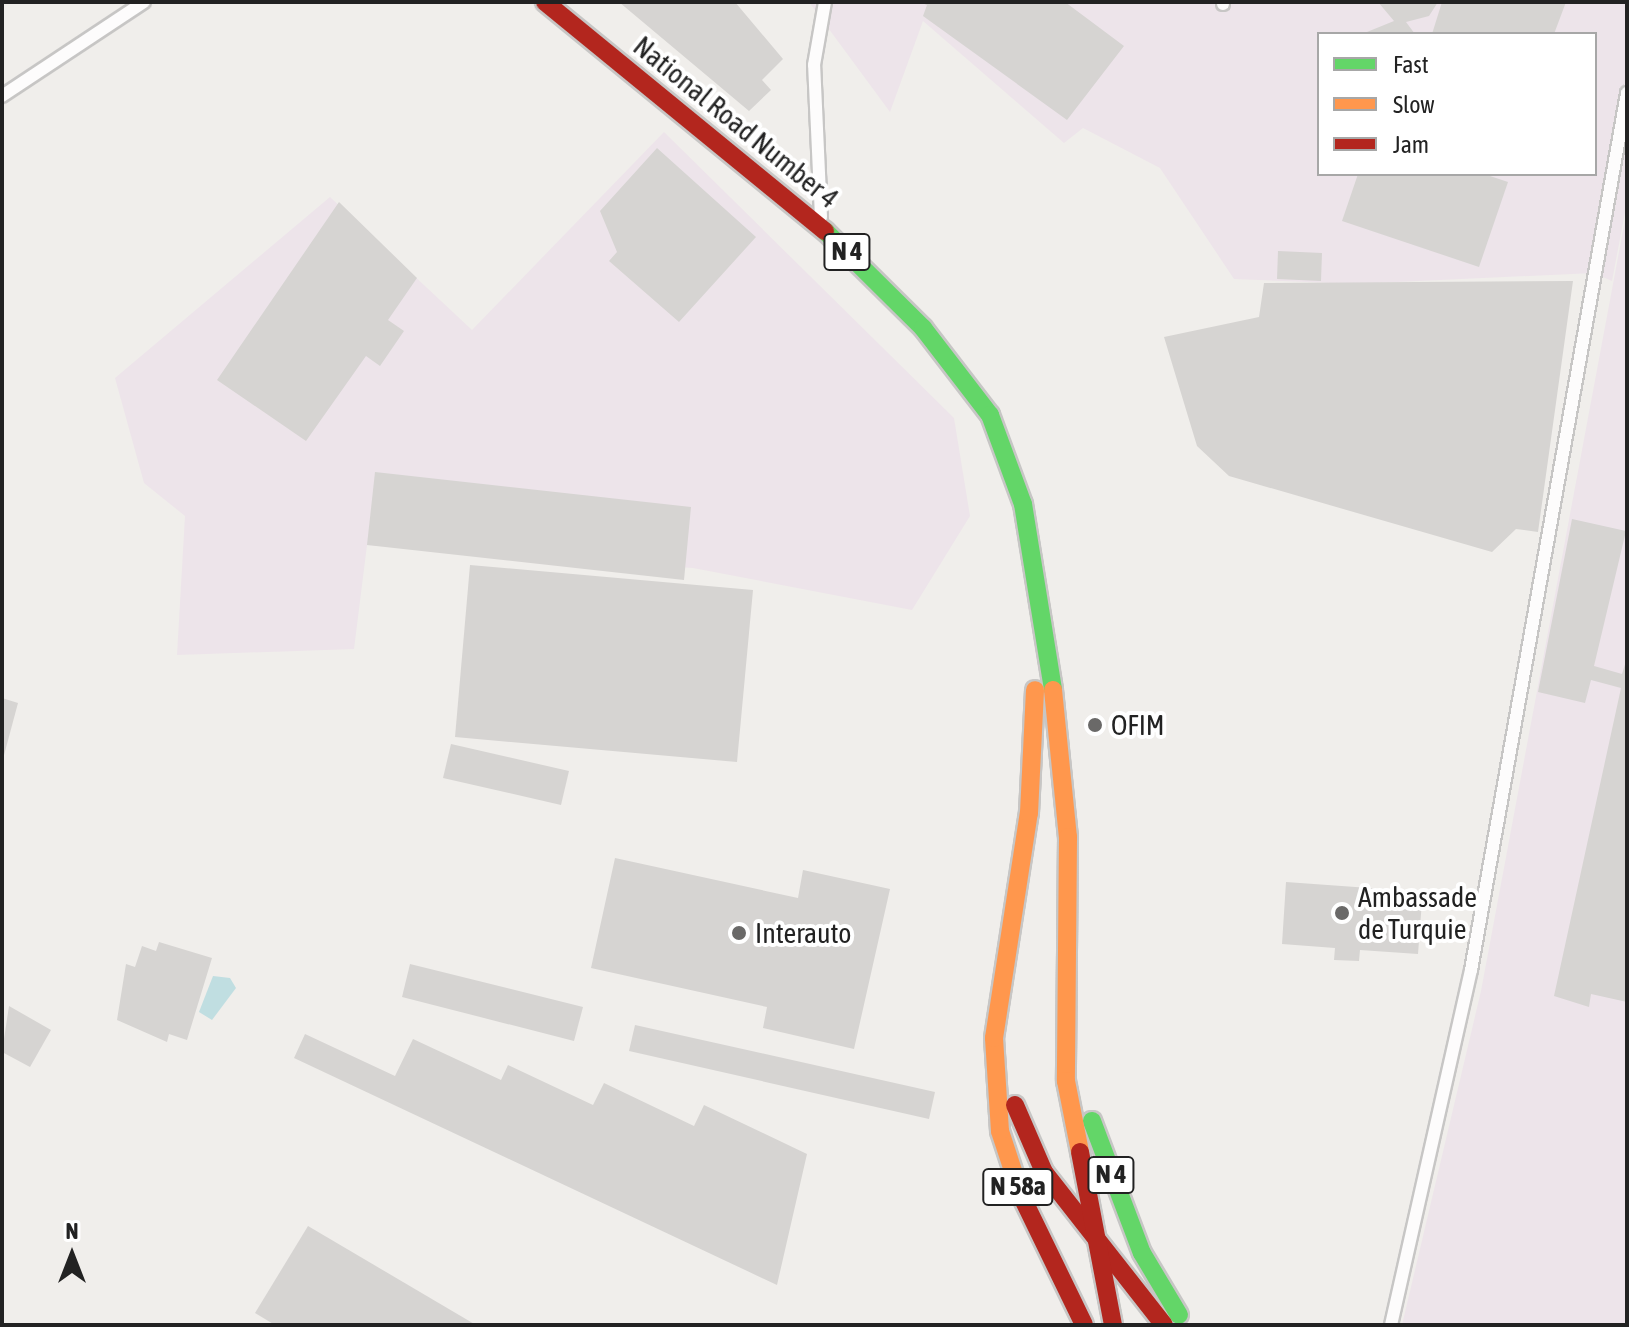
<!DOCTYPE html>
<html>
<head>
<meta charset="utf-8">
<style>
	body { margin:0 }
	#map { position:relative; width:1629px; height:1327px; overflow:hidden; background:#f0eeeb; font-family:"Asap Condensed",sans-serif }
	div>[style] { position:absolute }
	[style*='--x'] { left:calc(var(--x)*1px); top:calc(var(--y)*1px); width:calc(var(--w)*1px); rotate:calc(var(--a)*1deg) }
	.industrial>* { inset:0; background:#ede4ea }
	.water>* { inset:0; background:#c0dee1 }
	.building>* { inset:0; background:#d6d4d2 }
	.roads { filter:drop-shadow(2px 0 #c7c6c5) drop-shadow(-2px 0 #c7c6c5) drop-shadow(0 2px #c7c6c5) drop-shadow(0 -2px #c7c6c5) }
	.lane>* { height:12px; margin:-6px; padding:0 6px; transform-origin:6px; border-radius:6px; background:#fdfcfc }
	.fast>* { height:18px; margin:-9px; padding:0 9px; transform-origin:9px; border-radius:9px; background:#63d668 }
	.slow>* { height:18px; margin:-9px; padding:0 9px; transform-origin:9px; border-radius:9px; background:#ff974d }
	.jam>* { height:18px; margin:-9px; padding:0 9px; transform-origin:9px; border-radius:9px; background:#b3261e }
	.dots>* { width:22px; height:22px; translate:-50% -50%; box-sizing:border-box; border:4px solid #fff; border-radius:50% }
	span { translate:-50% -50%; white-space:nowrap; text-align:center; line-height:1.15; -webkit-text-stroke:8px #fff; paint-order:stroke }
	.shield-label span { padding:2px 6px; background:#fff; border:2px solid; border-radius:6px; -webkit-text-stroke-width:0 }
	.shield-label { font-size:26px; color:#222; font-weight:700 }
	.street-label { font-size:28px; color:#222 }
	.poi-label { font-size:28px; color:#222 }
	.left { translate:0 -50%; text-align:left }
	.frame { position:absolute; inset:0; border:4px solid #222; pointer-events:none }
	.legend { position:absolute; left:1317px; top:32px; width:280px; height:144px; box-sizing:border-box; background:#fff; border:2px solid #a7a7a7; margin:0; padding:10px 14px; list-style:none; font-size:24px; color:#222 }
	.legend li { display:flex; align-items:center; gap:16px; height:40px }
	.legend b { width:40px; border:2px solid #a7a7a7 }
	.north { position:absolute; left:32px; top:1215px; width:80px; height:80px; -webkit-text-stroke:6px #fff; paint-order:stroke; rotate:0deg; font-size:22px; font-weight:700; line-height:32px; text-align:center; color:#222 }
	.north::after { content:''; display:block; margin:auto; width:28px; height:36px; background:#222; clip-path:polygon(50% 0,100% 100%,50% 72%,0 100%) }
</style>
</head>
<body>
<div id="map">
	<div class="industrial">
		<div style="clip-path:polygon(evenodd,809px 2px,1627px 2px,1627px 202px,1612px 281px,1594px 273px,1354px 284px,1234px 279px,1160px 168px,1083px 128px,1064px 143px,923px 21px,890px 112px,809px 2px,1319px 34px,1595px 34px,1595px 174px,1319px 174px,1319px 34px)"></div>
		<div style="clip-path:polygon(664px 132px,954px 418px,970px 516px,912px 610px,693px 568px,367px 545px,354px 649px,177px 655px,185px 516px,144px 483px,115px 378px,330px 197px,472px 330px)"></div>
		<div style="clip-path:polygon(1627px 209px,1627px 1325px,1402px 1325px,1481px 991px)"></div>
	</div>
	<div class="water">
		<div style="clip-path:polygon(213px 976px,230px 978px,236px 988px,212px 1020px,199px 1012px)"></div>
	</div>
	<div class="building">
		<div style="clip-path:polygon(619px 2px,735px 2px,783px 59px,762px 80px,771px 90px,749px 111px)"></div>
		<div style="clip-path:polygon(919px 2px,1065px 2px,1124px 46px,1067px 120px,923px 16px,927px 5px)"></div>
		<div style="clip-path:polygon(1378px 2px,1438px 2px,1429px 16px,1406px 22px,1415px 34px,1362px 34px,1394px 21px)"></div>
		<div style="clip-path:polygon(1442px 2px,1566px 2px,1554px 34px,1432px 34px)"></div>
		<div style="clip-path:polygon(657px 148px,756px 237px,679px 322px,609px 261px,617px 252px,600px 211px)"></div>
		<div style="clip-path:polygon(1358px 174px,1484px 174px,1508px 182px,1479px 267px,1342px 221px)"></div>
		<div style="clip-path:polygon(339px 202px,417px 278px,388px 320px,404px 331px,380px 366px,366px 356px,306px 441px,217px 380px)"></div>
		<div style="clip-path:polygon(1278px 251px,1322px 253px,1321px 281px,1277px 279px)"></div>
		<div style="clip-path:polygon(1573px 281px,1538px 532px,1516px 529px,1492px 552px,1229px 476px,1197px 446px,1164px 337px,1259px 317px,1264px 283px)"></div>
		<div style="clip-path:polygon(375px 472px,691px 507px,684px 580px,367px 545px)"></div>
		<div style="clip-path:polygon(1572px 519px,1626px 531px,1594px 666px,1622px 674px,1627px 658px,1627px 1002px,1591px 994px,1589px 1007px,1554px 996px,1621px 688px,1591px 680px,1585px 703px,1538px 692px)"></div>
		<div style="clip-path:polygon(470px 565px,753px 590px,737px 762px,455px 737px)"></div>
		<div style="clip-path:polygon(2px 698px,18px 703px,3px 759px,2px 759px)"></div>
		<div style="clip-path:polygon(451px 744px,569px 771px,561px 805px,443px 778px)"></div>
		<div style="clip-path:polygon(615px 858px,798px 898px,803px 870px,890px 889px,854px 1049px,763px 1028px,767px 1007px,591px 968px)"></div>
		<div style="clip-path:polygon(1286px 882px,1411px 891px,1411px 900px,1422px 901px,1418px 954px,1360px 950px,1359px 961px,1334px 960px,1335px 948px,1282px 944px)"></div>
		<div style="clip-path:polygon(159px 942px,212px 958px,187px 1040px,169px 1034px,167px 1042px,117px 1020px,126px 964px,135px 967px,142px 946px,156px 951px)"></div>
		<div style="clip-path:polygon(410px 964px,583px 1007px,574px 1041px,402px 997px)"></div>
		<div style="clip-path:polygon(9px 1006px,51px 1030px,30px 1067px,2px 1052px)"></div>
		<div style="clip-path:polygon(635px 1025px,935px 1092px,929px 1119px,629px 1051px)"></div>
		<div style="clip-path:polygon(305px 1034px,395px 1076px,413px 1039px,501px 1080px,508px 1065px,593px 1105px,604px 1083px,694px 1126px,704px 1105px,807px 1154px,777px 1285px,294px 1058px)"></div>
		<div style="clip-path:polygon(308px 1226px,476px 1325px,275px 1325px,255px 1313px)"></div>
	</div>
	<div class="roads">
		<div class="lane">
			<div style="--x:1223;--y:4;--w:2;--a:-90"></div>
			<div style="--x:2;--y:96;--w:170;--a:-33.5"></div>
			<div style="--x:821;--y:217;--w:152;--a:-92.6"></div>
			<div style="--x:814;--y:65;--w:64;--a:-80.1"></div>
			<div style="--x:1391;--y:1325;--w:364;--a:-77.3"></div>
			<div style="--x:1471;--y:970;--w:891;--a:-79.91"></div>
		</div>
		<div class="fast">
			<div style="--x:825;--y:231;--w:138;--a:44.7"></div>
			<div style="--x:923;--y:328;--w:110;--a:52.4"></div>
			<div style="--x:990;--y:415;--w:95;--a:69.7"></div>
			<div style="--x:1023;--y:504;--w:188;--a:80.8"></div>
			<div style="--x:1092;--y:1121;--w:141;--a:69.3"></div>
			<div style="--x:1142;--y:1253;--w:72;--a:59.2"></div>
		</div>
		<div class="slow">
			<div style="--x:1053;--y:690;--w:148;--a:84.2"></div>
			<div style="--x:1068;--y:837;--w:244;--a:90.5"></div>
			<div style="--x:1066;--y:1081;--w:72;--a:78.8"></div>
			<div style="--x:1021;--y:1195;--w:67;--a:-108.2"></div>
			<div style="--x:1000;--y:1131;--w:93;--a:-93.7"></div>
			<div style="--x:994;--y:1038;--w:228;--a:-81.2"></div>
			<div style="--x:1029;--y:813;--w:123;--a:-87.2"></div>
		</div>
		<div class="jam">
			<div style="--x:545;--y:2;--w:362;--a:39.3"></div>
			<div style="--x:1015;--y:1105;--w:73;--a:66.6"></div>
			<div style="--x:1044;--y:1172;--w:194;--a:51.9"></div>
			<div style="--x:1080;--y:1152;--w:176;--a:79.2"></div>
			<div style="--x:1021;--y:1195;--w:144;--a:64.1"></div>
		</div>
	</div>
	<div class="dots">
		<div style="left:1095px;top:725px;background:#6a6968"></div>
		<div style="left:1342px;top:913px;background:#6a6968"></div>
		<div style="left:739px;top:933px;background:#6a6968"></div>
	</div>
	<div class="shield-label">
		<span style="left:847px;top:252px">N 4</span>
		<span style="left:1111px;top:1175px">N 4</span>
		<span style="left:1018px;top:1187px">N 58a</span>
	</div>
	<div class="street-label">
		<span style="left:736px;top:122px;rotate:39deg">National Road Number 4</span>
	</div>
	<div class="poi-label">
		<span class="left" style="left:1111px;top:725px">OFIM</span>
		<span class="left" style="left:1358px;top:913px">Ambassade<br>de Turquie</span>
		<span class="left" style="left:755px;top:933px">Interauto</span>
	</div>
	<div class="frame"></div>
	<ul class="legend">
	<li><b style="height:10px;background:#63d668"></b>Fast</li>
	<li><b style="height:10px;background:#ff974d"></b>Slow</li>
	<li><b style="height:10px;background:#b3261e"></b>Jam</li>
	</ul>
	<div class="north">N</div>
</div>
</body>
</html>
